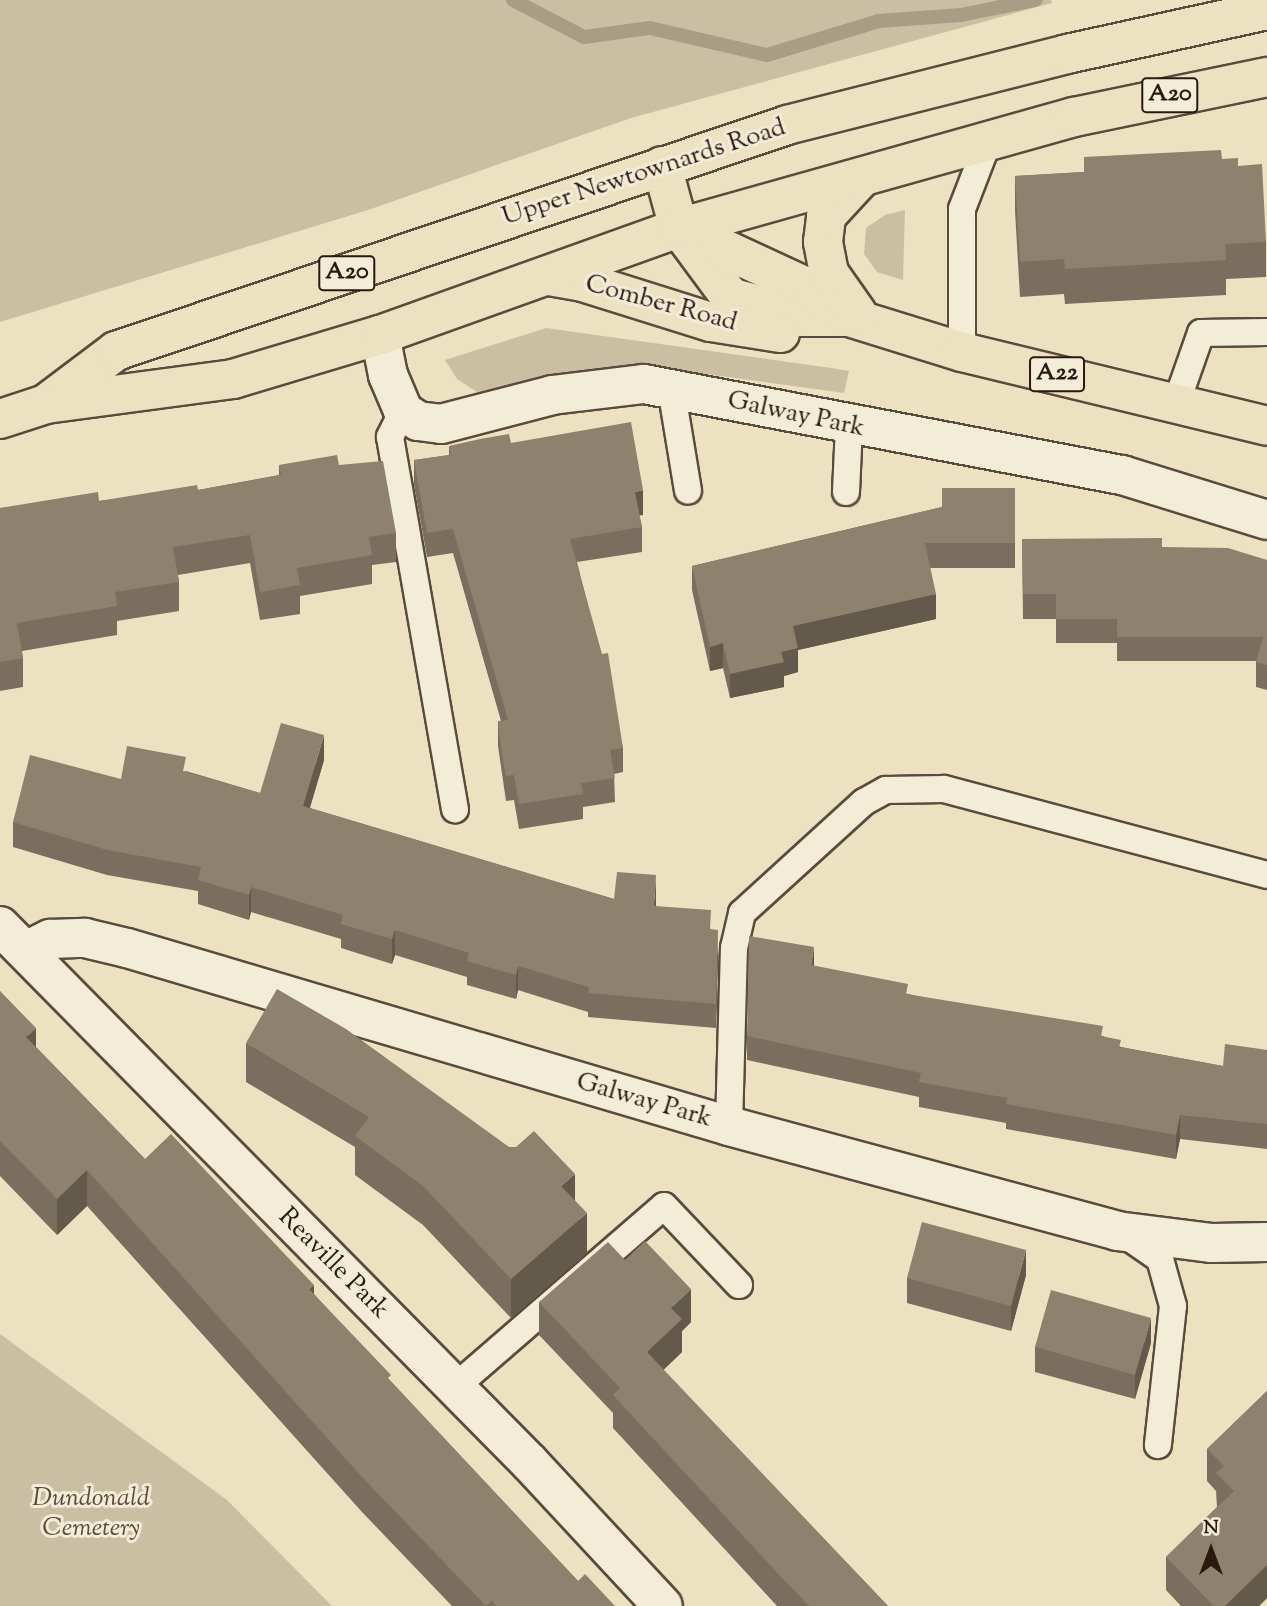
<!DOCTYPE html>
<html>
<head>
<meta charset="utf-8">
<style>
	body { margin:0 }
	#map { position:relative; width:1267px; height:1606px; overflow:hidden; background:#ece1c1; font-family:"Sorts Mill Goudy",serif }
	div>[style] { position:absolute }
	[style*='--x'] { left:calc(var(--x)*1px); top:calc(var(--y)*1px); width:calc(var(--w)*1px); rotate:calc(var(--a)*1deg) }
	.green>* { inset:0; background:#cbbfa3 }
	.stream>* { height:14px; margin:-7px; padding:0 7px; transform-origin:7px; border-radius:7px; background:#aa9d85 }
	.roads { filter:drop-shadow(2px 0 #5a4b3d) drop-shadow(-2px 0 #5a4b3d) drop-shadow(0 2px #5a4b3d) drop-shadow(0 -2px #5a4b3d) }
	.service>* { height:26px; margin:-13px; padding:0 13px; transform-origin:13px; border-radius:13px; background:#f3ecd7 }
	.minor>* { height:38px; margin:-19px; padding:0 19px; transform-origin:19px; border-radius:19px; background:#f3ecd7 }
	.trunk>* { height:38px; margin:-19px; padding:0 19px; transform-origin:19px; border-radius:19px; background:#ece1c1 }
	.wall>* { inset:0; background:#7a6f5e }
	.shaded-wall>* { inset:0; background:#635a4c }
	.building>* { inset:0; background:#8e816d }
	span { translate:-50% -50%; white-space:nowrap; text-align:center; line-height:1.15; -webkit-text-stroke:6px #f3ecd7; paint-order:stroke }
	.shield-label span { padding:2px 5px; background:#f3ecd7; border:2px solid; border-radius:5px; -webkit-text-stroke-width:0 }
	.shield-label { font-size:24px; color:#291911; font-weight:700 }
	.street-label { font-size:26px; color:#291911 }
	.park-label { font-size:26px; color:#5a4b3d; font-style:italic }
	.north { position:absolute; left:1176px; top:1515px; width:70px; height:70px; -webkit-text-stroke:5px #f3ecd7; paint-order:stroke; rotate:0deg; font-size:19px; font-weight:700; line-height:28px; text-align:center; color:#291911 }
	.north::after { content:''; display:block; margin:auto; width:24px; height:32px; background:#291911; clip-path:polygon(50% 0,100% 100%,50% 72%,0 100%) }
</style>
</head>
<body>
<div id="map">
	<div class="green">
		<div style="clip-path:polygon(0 0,1051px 0,1052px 3px,631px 118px,368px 210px,0 322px)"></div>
		<div style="clip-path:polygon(905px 210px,903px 280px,877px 272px,864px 254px,866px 228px,885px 215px)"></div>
		<div style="clip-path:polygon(546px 328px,831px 368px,849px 371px,844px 393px,655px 367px,606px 368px,477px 392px,457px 379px,445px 360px)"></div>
		<div style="clip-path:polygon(0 1334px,227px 1500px,332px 1606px,0 1606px)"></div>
	</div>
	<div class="stream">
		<div style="--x:513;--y:0;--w:80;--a:27.5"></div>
		<div style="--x:584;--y:37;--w:67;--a:-7.8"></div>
		<div style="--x:650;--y:28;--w:120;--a:13"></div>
		<div style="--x:767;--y:55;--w:117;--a:-16.9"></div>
		<div style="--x:879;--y:21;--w:82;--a:-4.2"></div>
		<div style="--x:961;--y:15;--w:76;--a:-11.5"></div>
	</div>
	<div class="roads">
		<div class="service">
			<div style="--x:962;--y:352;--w:143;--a:-90"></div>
			<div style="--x:962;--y:209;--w:75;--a:-68.9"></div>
			<div style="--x:671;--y:388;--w:104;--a:80.6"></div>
			<div style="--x:1177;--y:401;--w:72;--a:-70.6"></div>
			<div style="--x:1201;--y:333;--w:66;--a:-0.9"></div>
			<div style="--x:403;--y:411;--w:29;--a:117"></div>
			<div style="--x:390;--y:437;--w:378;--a:80.1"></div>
			<div style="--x:846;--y:492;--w:65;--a:-87.4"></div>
			<div style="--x:729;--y:1126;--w:178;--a:-88.4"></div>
			<div style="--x:734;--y:948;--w:36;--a:-77"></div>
			<div style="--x:742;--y:913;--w:165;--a:-42.3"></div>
			<div style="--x:864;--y:802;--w:25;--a:-29"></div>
			<div style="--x:886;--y:790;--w:58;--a:-1"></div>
			<div style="--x:944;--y:789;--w:334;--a:14.9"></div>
			<div style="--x:1124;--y:1234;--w:44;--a:34.8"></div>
			<div style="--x:1160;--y:1259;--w:49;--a:74.5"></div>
			<div style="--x:1173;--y:1306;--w:140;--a:96.2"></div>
			<div style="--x:455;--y:1387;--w:276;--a:-40.9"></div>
			<div style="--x:664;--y:1206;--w:109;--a:46.5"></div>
		</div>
		<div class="minor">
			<div style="--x:380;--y:335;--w:41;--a:78.7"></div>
			<div style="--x:388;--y:375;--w:39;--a:67"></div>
			<div style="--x:403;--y:411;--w:18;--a:34"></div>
			<div style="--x:418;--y:421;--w:23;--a:7"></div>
			<div style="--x:441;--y:424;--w:115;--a:-14.6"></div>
			<div style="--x:552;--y:395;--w:93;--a:-6.8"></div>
			<div style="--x:644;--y:384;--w:487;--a:10.8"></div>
			<div style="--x:1122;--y:475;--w:152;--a:17.2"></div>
			<div style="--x:0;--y:926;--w:754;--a:45.38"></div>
			<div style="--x:530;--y:1463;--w:195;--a:47.1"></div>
			<div style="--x:28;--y:950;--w:25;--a:-27"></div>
			<div style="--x:50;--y:939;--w:35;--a:-2"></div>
			<div style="--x:85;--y:938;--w:43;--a:13.4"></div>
			<div style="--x:127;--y:948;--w:628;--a:16.47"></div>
			<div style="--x:729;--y:1126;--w:402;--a:15.1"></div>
			<div style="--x:1117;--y:1231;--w:96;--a:7.2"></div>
			<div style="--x:1212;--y:1243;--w:55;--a:-1"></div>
		</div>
		<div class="trunk">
			<div style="--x:662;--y:166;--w:64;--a:74.7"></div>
			<div style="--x:679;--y:228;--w:86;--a:53.5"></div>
			<div style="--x:730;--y:297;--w:75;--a:15.5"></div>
			<div style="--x:802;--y:317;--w:47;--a:0"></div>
			<div style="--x:849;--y:317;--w:118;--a:17.2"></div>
			<div style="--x:962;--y:352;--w:314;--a:13.6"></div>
			<div style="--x:681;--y:229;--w:143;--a:24.8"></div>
			<div style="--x:811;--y:289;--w:47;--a:36.4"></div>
			<div style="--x:549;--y:276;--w:35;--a:10"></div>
			<div style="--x:583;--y:282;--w:134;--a:17.4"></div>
			<div style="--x:711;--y:322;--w:70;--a:9.1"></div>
			<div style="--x:857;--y:313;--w:49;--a:-125"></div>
			<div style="--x:829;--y:273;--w:32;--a:-101"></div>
			<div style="--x:823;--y:242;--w:26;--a:-83"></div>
			<div style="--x:826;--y:216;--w:53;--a:-47.3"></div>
			<div style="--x:47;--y:403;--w:86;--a:-37"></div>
			<div style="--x:116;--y:351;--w:708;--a:-18.61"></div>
			<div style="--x:787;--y:125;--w:289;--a:-14.2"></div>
			<div style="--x:1067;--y:54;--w:205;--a:-12.4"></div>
			<div style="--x:0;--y:419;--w:48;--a:-18.1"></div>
			<div style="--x:46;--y:404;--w:189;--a:-7.6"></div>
			<div style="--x:233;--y:379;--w:153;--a:-16.7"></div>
			<div style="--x:380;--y:335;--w:318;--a:-19.7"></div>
			<div style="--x:679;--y:228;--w:410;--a:-15.7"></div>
			<div style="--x:1074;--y:117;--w:197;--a:-11.7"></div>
		</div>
	</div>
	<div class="wall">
		<div style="clip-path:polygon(1222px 159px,1238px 166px,1266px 242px,1266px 277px,1226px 279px,1226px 295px,1065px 304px,1064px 294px,1020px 297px,1015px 211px,1015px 176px,1084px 172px)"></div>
		<div style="clip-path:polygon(511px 443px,643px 515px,639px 515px,642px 527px,642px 552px,577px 562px,623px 748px,623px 772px,614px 774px,615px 802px,583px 807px,583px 819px,519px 829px,514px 800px,506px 801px,498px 746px,498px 721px,501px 721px,453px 553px,427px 557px,414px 485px,414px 460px,449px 455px,449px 446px)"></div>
		<div style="clip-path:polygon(279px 465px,339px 465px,396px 533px,396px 562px,372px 565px,372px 584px,300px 596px,300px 614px,260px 620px,250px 563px,178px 575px,179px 582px,179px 611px,117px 621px,117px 635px,22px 651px,23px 658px,23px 687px,0 691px,0 508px,99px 501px,198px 490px,279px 475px)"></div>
		<div style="clip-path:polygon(1015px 488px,1015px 568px,930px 568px,936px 619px,798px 650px,798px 672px,784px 676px,784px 687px,730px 698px,723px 668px,710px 671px,692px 590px,692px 566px,942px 507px)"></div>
		<div style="clip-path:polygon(1022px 539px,1162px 547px,1267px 560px,1267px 690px,1256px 687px,1256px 661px,1117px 661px,1117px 643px,1056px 643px,1056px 619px,1023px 619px)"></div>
		<div style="clip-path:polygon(324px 760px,310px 808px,614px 899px,656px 900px,656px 906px,711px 929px,718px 955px,716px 1028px,588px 1017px,588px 1012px,518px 990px,516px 999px,467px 985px,467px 977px,395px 955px,392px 964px,341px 948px,341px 939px,251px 912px,249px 920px,198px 904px,198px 891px,107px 875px,13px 847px,13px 822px,186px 771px,260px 793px)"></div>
		<div style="clip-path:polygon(814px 966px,908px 994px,1103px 1036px,1121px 1047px,1223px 1066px,1267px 1050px,1267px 1149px,1180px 1139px,1176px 1159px,1006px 1129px,1006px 1123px,919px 1107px,919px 1097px,747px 1060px,747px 1036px)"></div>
		<div style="clip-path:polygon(0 991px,36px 1047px,145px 1159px,314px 1294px,391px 1382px,578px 1581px,615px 1606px,452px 1606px,362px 1512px,87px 1206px,57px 1235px,0 1176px)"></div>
		<div style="clip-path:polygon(246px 1043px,575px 1200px,587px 1252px,511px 1318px,423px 1225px,355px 1175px,355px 1147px,246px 1082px)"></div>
		<div style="clip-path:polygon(625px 1260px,691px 1322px,682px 1331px,682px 1352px,663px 1370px,888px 1606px,777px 1606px,613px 1428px,613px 1413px,539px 1335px,539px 1302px)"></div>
		<div style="clip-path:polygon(1026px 1275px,1011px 1331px,907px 1303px,907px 1278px)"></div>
		<div style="clip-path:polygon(1151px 1343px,1135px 1399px,1035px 1372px,1035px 1347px)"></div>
		<div style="clip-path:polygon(1267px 1391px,1267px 1598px,1259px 1606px,1181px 1606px,1166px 1590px,1166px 1557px,1217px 1507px,1216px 1491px,1207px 1481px,1207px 1449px)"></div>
	</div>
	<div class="shaded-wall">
		<div style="clip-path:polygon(643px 490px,643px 515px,635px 516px,635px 492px)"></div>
		<div style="clip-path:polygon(936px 594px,936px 619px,798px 650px,798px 672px,784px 676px,784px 687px,730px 698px,730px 674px,781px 652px,793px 626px)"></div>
		<div style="clip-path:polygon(723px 643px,723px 668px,710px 671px,710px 647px)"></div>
		<div style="clip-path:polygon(324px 735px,324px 760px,303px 830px,303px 806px)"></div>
		<div style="clip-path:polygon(656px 875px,656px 900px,654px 930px,654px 906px)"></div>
		<div style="clip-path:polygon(251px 887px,251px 912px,249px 920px,249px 895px)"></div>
		<div style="clip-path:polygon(395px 930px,395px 955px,392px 964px,392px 939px)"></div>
		<div style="clip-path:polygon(718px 930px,718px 955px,716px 1028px,716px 1004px)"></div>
		<div style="clip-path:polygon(814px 947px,814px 972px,811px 965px)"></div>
		<div style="clip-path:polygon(518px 966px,518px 990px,516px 999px,516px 975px)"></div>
		<div style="clip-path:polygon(36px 1028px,36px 1063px,26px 1037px)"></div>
		<div style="clip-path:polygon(1180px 1115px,1180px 1139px,1176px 1159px,1176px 1135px)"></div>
		<div style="clip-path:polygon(87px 1170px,87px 1206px,57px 1235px,57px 1199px)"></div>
		<div style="clip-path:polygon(575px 1174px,575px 1213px,561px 1186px)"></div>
		<div style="clip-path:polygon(587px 1213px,587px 1252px,511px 1318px,511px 1279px)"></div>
		<div style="clip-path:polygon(1026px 1250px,1026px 1275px,1011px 1331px,1011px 1306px)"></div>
		<div style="clip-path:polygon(314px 1285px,314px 1320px,309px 1289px)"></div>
		<div style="clip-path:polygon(691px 1289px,691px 1322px,682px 1331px,682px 1352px,647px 1386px,647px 1352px,671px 1308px)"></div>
		<div style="clip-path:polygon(1151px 1318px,1151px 1343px,1135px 1399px,1135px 1375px)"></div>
		<div style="clip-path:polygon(1267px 1565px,1267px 1598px,1259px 1606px,1225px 1606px)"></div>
	</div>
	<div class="building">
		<div style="clip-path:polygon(1221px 150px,1222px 159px,1238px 158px,1238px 166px,1262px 164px,1266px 242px,1225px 244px,1226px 260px,1065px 269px,1064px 259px,1020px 262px,1015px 176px,1084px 172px,1084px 157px)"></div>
		<div style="clip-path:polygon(631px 422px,643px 490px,635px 492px,642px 527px,570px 539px,602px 654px,608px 653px,623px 748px,610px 750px,615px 778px,581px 783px,583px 794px,519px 804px,514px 775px,506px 776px,501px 748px,498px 721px,508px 720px,453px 529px,427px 533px,414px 460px,451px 455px,449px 446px,480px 439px,509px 434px,511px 443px)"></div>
		<div style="clip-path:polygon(337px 455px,339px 465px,383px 461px,396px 533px,369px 537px,372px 555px,297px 568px,300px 585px,260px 592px,250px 535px,173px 547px,179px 582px,115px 592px,117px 606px,17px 623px,23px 658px,0 662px,0 508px,98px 492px,99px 501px,197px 485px,198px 490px,281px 475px,279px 465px)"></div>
		<div style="clip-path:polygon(942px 488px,1015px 488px,1015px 543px,925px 543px,936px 594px,793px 626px,798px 648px,781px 652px,784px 662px,730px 674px,723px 643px,710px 647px,692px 566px,942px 507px)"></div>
		<div style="clip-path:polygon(1162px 538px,1162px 547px,1228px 548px,1267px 560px,1267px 665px,1256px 662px,1263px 637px,1117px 637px,1117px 619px,1056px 619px,1056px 594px,1023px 594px,1022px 539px)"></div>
		<div style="clip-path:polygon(281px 723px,324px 735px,303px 806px,614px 899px,617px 872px,656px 875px,654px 906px,711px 910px,710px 929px,718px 930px,716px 1004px,588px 993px,589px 987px,518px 966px,516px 975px,467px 961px,469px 953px,395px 930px,392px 939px,341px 924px,343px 915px,251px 887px,249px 895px,198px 880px,201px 867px,107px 850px,13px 822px,30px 755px,121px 779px,127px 746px,186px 757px,183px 771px,260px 793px)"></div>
		<div style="clip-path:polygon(749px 936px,814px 947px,811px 965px,908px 984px,906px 994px,1103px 1026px,1101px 1036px,1121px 1040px,1119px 1047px,1223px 1066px,1225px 1044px,1267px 1050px,1267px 1124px,1180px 1115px,1176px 1135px,1006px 1104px,1007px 1098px,919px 1082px,921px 1073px,747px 1036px)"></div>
		<div style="clip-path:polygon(277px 989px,346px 1029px,509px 1147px,516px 1147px,534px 1131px,575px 1174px,561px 1186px,587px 1213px,511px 1279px,423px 1186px,355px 1136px,369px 1117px,246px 1043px)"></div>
		<div style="clip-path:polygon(0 991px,36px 1028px,26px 1037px,145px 1159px,171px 1134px,314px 1285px,309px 1289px,391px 1375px,388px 1378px,578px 1581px,585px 1574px,615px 1606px,496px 1606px,492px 1601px,486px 1606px,362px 1477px,87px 1170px,57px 1199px,0 1141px)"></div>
		<div style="clip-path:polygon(922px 1222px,1026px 1250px,1011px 1306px,907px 1278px)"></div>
		<div style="clip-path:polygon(645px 1241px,691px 1289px,671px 1308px,682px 1319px,647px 1352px,888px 1606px,809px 1606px,771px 1566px,613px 1395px,620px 1388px,539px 1302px,608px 1242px,625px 1260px)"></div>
		<div style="clip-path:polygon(1051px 1290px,1151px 1318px,1135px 1375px,1035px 1347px)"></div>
		<div style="clip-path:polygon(1267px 1391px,1267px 1565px,1225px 1606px,1214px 1606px,1166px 1557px,1234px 1491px,1216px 1473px,1224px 1466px,1207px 1449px)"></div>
	</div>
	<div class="shield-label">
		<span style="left:1170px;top:95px">A20</span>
		<span style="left:347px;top:273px">A20</span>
		<span style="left:1057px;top:374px">A22</span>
	</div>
	<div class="street-label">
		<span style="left:644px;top:173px;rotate:-18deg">Upper Newtownards Road</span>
		<span style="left:661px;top:304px;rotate:15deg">Comber Road</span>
		<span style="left:796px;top:415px;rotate:12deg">Galway Park</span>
		<span style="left:644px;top:1101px;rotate:16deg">Galway Park</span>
		<span style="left:333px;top:1264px;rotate:45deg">Reaville Park</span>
	</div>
	<div class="park-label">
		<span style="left:91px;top:1514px">Dundonald<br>Cemetery</span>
	</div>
	<div class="north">N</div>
</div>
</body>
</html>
